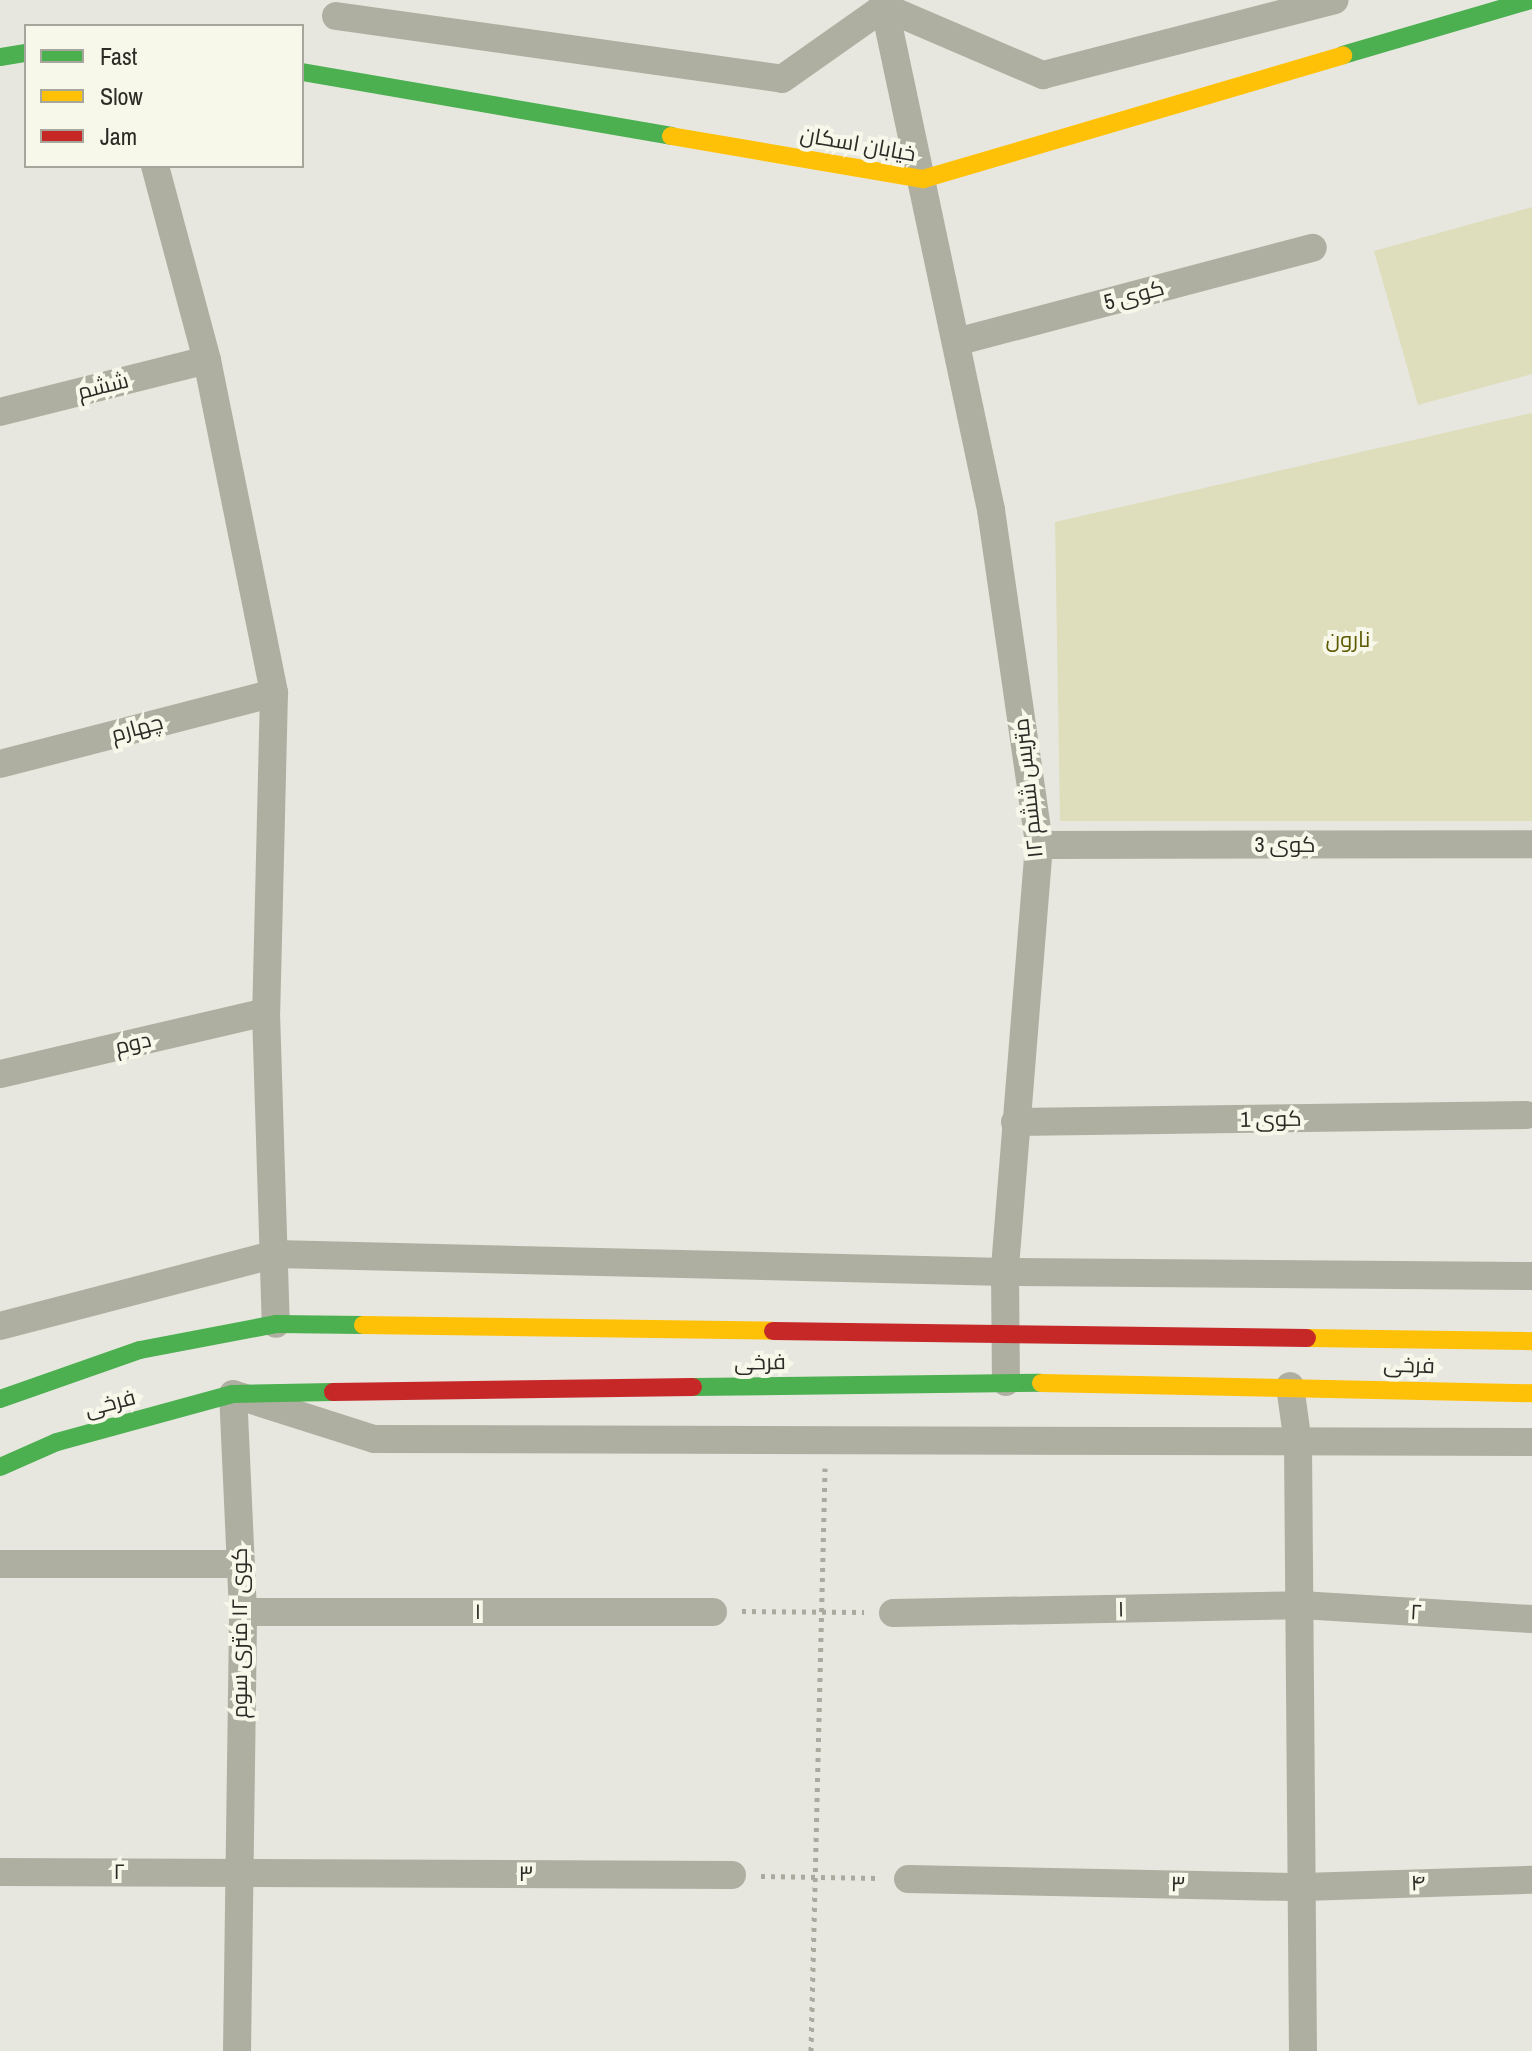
<!DOCTYPE html>
<html>
<head>
<meta charset="utf-8">
<style>
	body { margin:0 }
	#map { position:relative; width:1532px; height:2051px; overflow:hidden; background:#e7e7e0; font-family:"Archivo Narrow",Cairo,sans-serif }
	div>[style] { position:absolute }
	[style*='--x'] { left:calc(var(--x)*1px); top:calc(var(--y)*1px); width:calc(var(--w)*1px); rotate:calc(var(--a)*1deg) }
	.green>* { inset:0; background:#dedebd }
	.path>* { height:5px; margin-top:-2.5px; transform-origin:0; background:repeating-linear-gradient(90deg,#abaa9f 0 4px,transparent 0 10px) }
	.street>* { height:28px; margin:-14px; padding:0 14px; transform-origin:14px; border-radius:14px; background:#afafa1 }
	.fast>* { height:18px; margin:-9px; padding:0 9px; transform-origin:9px; border-radius:9px; background:#4caf50 }
	.slow>* { height:18px; margin:-9px; padding:0 9px; transform-origin:9px; border-radius:9px; background:#ffc107 }
	.jam>* { height:18px; margin:-9px; padding:0 9px; transform-origin:9px; border-radius:9px; background:#c62828 }
	span { translate:-50% -50%; white-space:nowrap; text-align:center; line-height:1.15; -webkit-text-stroke:8px #f7f7ea; paint-order:stroke }
	.street-label { font-size:22px; color:#2c2c27 }
	.park-label { font-size:22px; color:#5d5a00 }
	.legend { position:absolute; left:24px; top:24px; width:280px; height:144px; box-sizing:border-box; background:#f7f7ea; border:2px solid #a6a69c; margin:0; padding:10px 14px; list-style:none; font-size:24px; color:#2c2c27 }
	.legend li { display:flex; align-items:center; gap:16px; height:40px }
	.legend b { width:40px; border:2px solid #a6a69c }
</style>
</head>
<body>
<div id="map">
	<div class="green">
		<div style="clip-path:polygon(1532px 207px,1532px 374px,1418px 405px,1374px 251px)"></div>
		<div style="clip-path:polygon(1532px 413px,1532px 821px,1060px 821px,1055px 522px)"></div>
	</div>
	<div class="path">
		<div style="--x:742;--y:1611;--w:122;--a:0.5"></div>
		<div style="--x:761;--y:1876;--w:118;--a:1"></div>
		<div style="--x:811;--y:2051;--w:583;--a:-88.62"></div>
	</div>
	<div class="street">
		<div style="--x:883;--y:0;--w:521;--a:78.04"></div>
		<div style="--x:991;--y:510;--w:338;--a:81.8"></div>
		<div style="--x:1039;--y:845;--w:428;--a:94.6"></div>
		<div style="--x:1005;--y:1272;--w:110;--a:89.5"></div>
		<div style="--x:336;--y:16;--w:450;--a:8"></div>
		<div style="--x:782;--y:79;--w:125;--a:-35.2"></div>
		<div style="--x:884;--y:7;--w:173;--a:23.2"></div>
		<div style="--x:1043;--y:75;--w:301;--a:-14.4"></div>
		<div style="--x:155;--y:166;--w:201;--a:75"></div>
		<div style="--x:207;--y:360;--w:340;--a:78.6"></div>
		<div style="--x:274;--y:693;--w:319;--a:91.4"></div>
		<div style="--x:266;--y:1012;--w:312;--a:88.2"></div>
		<div style="--x:956;--y:342;--w:369;--a:-14.8"></div>
		<div style="--x:0;--y:412;--w:213;--a:-14.1"></div>
		<div style="--x:0;--y:764;--w:283;--a:-14.5"></div>
		<div style="--x:1039;--y:845;--w:493;--a:-0.1"></div>
		<div style="--x:0;--y:1074;--w:273;--a:-13.1"></div>
		<div style="--x:1015;--y:1122;--w:511;--a:-0.78"></div>
		<div style="--x:0;--y:1326;--w:285;--a:-14.6"></div>
		<div style="--x:276;--y:1254;--w:729;--a:1.41"></div>
		<div style="--x:1005;--y:1272;--w:527;--a:0.43"></div>
		<div style="--x:1290;--y:1386;--w:59;--a:82.1"></div>
		<div style="--x:1298;--y:1444;--w:607;--a:89.53"></div>
		<div style="--x:0;--y:1564;--w:241;--a:0"></div>
		<div style="--x:243;--y:1612;--w:470;--a:0"></div>
		<div style="--x:893;--y:1613;--w:408;--a:-1.1"></div>
		<div style="--x:1301;--y:1605;--w:231;--a:3.5"></div>
		<div style="--x:0;--y:1872;--w:732;--a:0.23"></div>
		<div style="--x:908;--y:1879;--w:395;--a:1.2"></div>
		<div style="--x:1303;--y:1887;--w:229;--a:-1.8"></div>
		<div style="--x:237;--y:2051;--w:439;--a:-89.2"></div>
		<div style="--x:243;--y:1612;--w:218;--a:-92.6"></div>
		<div style="--x:233;--y:1394;--w:148;--a:17.7"></div>
		<div style="--x:374;--y:1439;--w:1158;--a:0.15"></div>
	</div>
	<div class="fast">
		<div style="--x:1343;--y:55;--w:196;--a:-16.3"></div>
		<div style="--x:0;--y:57;--w:26;--a:-9"></div>
		<div style="--x:302;--y:72;--w:375;--a:9.8"></div>
		<div style="--x:693;--y:1387;--w:348;--a:-0.7"></div>
		<div style="--x:0;--y:1399;--w:148;--a:-19.3"></div>
		<div style="--x:140;--y:1350;--w:138;--a:-10.8"></div>
		<div style="--x:276;--y:1324;--w:87;--a:0.7"></div>
		<div style="--x:0;--y:1467;--w:62;--a:-23.7"></div>
		<div style="--x:57;--y:1442;--w:182;--a:-15.3"></div>
		<div style="--x:233;--y:1394;--w:100;--a:-1.1"></div>
	</div>
	<div class="slow">
		<div style="--x:671;--y:136;--w:256;--a:9.7"></div>
		<div style="--x:923;--y:179;--w:438;--a:-16.4"></div>
		<div style="--x:363;--y:1325;--w:410;--a:0.8"></div>
		<div style="--x:1307;--y:1338;--w:225;--a:0.8"></div>
		<div style="--x:1041;--y:1383;--w:491;--a:1.2"></div>
	</div>
	<div class="jam">
		<div style="--x:773;--y:1331;--w:534;--a:0.75"></div>
		<div style="--x:333;--y:1392;--w:360;--a:-0.8"></div>
	</div>
	<div class="street-label">
		<span style="left:858px;top:144px;rotate:10deg">خیابان اسکان</span>
		<span style="left:1134px;top:295px;rotate:-15deg">کوی 5</span>
		<span style="left:103px;top:386px;rotate:-14deg">ششم</span>
		<span style="left:137px;top:728px;rotate:-15deg">چهارم</span>
		<span style="left:1028px;top:788px;rotate:-96deg">۱۲ متریس ششم</span>
		<span style="left:1285px;top:845px">کوی 3</span>
		<span style="left:133px;top:1043px;rotate:-13deg">دوم</span>
		<span style="left:1271px;top:1119px;rotate:-1deg">کوی 1</span>
		<span style="left:760px;top:1362px;rotate:-1deg">فرخی</span>
		<span style="left:1409px;top:1365px;rotate:2deg">فرخی</span>
		<span style="left:110px;top:1403px;rotate:-15deg">فرخی</span>
		<span style="left:1121px;top:1609px;rotate:-1deg">۱</span>
		<span style="left:478px;top:1612px">۱</span>
		<span style="left:1416px;top:1612px;rotate:3deg">۲</span>
		<span style="left:240px;top:1633px;rotate:-90deg">کوی ۱۲ متری سوم</span>
		<span style="left:119px;top:1872px">۲</span>
		<span style="left:526px;top:1874px">۳</span>
		<span style="left:1418px;top:1883px;rotate:-2deg">۴</span>
		<span style="left:1178px;top:1884px;rotate:1deg">۳</span>
	</div>
	<div class="park-label">
		<span style="left:1348px;top:640px">نارون</span>
	</div>
	<ul class="legend">
	<li><b style="height:10px;background:#4caf50"></b>Fast</li>
	<li><b style="height:10px;background:#ffc107"></b>Slow</li>
	<li><b style="height:10px;background:#c62828"></b>Jam</li>
	</ul>
</div>
</body>
</html>
